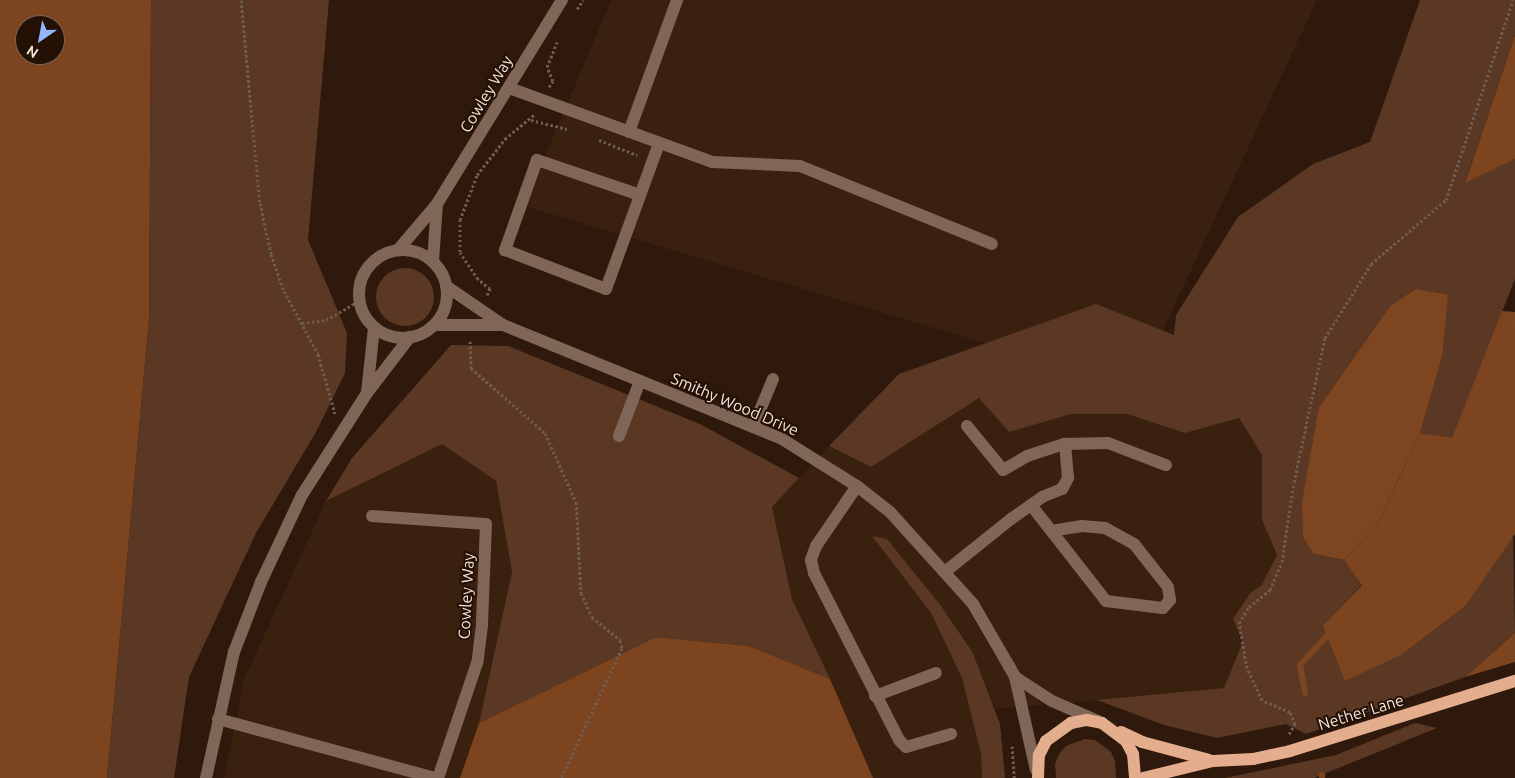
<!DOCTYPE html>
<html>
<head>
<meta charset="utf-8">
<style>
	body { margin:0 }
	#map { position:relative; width:1515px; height:778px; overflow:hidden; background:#2e190c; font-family:Ubuntu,sans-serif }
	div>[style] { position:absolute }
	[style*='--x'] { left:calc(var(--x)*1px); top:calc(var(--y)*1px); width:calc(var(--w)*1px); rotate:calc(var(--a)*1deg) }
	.built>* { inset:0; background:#3a200e }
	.green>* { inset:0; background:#5a3824 }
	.round { border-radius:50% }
	.forest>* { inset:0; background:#7c441f }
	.water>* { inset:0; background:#7d4520 }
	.stream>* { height:6px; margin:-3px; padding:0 3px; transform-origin:3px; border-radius:3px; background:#7d4520 }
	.path>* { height:3px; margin-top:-1.5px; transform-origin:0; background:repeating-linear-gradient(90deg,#6f5c50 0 2.5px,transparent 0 5px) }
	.minor>* { height:12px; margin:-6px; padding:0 6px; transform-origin:6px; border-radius:6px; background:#806656 }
	.minor>.ring { margin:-6px; padding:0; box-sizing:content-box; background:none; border:12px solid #806656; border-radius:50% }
	.major>* { height:12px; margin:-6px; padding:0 6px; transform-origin:6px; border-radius:6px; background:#e4ad8d }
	span { translate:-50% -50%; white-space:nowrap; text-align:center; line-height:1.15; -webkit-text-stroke:4px #241004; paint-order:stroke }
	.street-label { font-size:16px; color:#f2e3da }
	.north { position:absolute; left:15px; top:15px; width:50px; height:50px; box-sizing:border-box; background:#241004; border:1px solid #76645a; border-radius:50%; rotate:213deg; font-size:14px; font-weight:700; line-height:20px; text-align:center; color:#f2e3da }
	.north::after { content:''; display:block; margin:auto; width:18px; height:22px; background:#93b7fd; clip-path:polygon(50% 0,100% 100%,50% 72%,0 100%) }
</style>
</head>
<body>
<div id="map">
	<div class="built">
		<div style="clip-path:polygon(611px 0,1317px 0,1136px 388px,524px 206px)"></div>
		<div style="clip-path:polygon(979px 398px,1009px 432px,1071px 414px,1127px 414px,1185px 433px,1239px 418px,1262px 455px,1262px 520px,1277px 555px,1261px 586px,1251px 592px,1243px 641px,1224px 689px,995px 709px,973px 653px,872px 536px,931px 613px,962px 678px,981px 754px,982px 778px,873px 778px,792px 599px,772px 507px,829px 446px,871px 467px)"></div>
		<div style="clip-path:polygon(442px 443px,496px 481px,512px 572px,479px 723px,460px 778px,224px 778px,244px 679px,326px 501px)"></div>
	</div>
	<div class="green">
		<div style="clip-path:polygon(151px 0,329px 0,308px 240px,347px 333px,345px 373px,316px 432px,256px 533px,189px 677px,174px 778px,107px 778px,149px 319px)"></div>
		<div style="clip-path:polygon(1420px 0,1515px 0,1515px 35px,1465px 182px,1515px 159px,1515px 279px,1452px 439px,1420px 433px,1442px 358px,1415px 289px,1390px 306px,1319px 407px,1314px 554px,1344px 560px,1362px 584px,1324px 626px,1513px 533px,1515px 633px,1465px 677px,1306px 734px,1286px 724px,1217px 738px,1164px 725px,1097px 700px,1224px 688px,1243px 641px,1233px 619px,1251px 592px,1261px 586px,1277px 555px,1262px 520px,1262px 455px,1239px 418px,1185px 433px,1127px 414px,1071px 414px,1009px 432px,979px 398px,871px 467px,829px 446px,899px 374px,1096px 304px,1174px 335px,1176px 315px,1238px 217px,1313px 164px,1370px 142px)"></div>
		<div class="round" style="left:376px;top:268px;width:58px;height:58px"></div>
		<div style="clip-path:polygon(451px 345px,508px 346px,700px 424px,799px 478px,772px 507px,792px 599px,830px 679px,749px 646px,656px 637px,479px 723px,512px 572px,496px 481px,442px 444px,326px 501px,352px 458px)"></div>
		<div style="clip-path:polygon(872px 536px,887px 539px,941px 606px,973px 653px,1000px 724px,1005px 778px,982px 778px,981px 754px,962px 678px,931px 613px)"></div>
		<div style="clip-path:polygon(1415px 723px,1437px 728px,1314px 778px,1225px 778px,1336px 755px)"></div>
		<div style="clip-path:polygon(1085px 739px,1095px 740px,1111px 752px,1115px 761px,1116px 778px,1056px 778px,1055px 764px,1059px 754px,1066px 746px)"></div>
	</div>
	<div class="forest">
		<div style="clip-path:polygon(evenodd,0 0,151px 0,149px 319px,107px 778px,0 778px,0 0,25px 25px,55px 25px,55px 55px,25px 55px,25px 25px)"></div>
		<div style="clip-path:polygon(1515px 35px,1515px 159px,1465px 183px)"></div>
		<div style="clip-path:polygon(1502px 311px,1515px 312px,1515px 534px,1466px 605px,1401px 655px,1345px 681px,1323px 626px,1362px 585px,1344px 560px,1377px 525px,1420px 433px,1452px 438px)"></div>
		<div style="clip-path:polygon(1515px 633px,1515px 662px,1465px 677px)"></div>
		<div style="clip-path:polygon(656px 637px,749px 646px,830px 679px,873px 778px,460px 778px,479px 723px)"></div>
	</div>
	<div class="water">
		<div style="clip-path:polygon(1415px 289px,1448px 295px,1442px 358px,1420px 433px,1377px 525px,1344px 560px,1314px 554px,1303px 537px,1302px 502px,1319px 407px,1390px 306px)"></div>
	</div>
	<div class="stream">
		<div style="--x:1305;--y:693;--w:28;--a:-100"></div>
		<div style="--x:1300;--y:665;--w:175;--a:-47.1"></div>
		<div style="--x:1419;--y:537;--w:238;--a:-66.2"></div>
		<div style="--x:1322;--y:775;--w:3;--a:90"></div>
	</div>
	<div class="path">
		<div style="--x:241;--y:0;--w:204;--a:84.7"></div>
		<div style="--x:260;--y:203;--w:52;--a:77.8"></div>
		<div style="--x:271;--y:254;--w:39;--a:71"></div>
		<div style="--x:284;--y:291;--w:72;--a:61.6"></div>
		<div style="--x:318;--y:354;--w:62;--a:74.2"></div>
		<div style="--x:577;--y:9;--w:11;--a:-56"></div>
		<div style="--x:549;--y:87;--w:7;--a:-56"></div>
		<div style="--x:553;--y:81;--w:15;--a:-113"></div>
		<div style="--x:547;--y:67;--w:27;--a:-68"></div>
		<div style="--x:531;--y:120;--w:37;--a:14"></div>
		<div style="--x:599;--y:140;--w:41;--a:21.5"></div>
		<div style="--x:487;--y:295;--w:7;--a:-63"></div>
		<div style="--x:490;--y:289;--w:16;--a:-140"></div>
		<div style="--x:478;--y:279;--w:32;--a:-124"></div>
		<div style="--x:460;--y:252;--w:32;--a:-90"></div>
		<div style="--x:460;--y:220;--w:48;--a:-69.3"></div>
		<div style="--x:477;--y:175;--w:46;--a:-52.1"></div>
		<div style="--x:505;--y:139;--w:38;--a:-40"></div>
		<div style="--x:302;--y:323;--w:24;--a:-7"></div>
		<div style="--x:326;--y:320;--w:39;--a:-30"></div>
		<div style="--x:470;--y:341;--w:27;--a:88"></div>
		<div style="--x:471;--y:368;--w:98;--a:41.3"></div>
		<div style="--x:545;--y:433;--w:76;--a:65.8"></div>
		<div style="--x:576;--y:502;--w:91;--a:86.9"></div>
		<div style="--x:581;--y:593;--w:26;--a:65"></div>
		<div style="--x:592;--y:617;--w:36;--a:39"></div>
		<div style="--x:620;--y:640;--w:8;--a:76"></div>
		<div style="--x:622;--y:648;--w:144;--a:115.1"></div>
		<div style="--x:1289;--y:734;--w:12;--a:-59"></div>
		<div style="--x:1295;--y:724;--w:13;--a:-113"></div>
		<div style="--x:1290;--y:712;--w:30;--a:-157"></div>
		<div style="--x:1262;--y:700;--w:35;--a:-115"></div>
		<div style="--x:1247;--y:668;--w:46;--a:-100.1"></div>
		<div style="--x:1239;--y:623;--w:19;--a:-58"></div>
		<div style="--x:1249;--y:607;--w:27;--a:-39"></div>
		<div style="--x:1270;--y:590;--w:30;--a:-67"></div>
		<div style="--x:1282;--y:562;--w:81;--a:-81.5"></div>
		<div style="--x:1294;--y:482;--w:147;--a:-77.9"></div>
		<div style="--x:1325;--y:338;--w:87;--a:-58.1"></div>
		<div style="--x:1371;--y:264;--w:99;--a:-40.5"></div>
		<div style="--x:1446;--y:200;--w:211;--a:-71.5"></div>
		<div style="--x:1012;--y:746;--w:32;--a:86"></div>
	</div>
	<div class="minor">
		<div style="--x:509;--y:88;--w:216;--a:20"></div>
		<div style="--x:712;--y:162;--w:88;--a:2.6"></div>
		<div style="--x:800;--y:166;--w:207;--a:22.1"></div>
		<div style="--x:629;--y:132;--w:140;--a:-70"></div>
		<div style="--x:640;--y:195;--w:109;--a:-161.2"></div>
		<div style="--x:537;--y:160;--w:96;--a:109.6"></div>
		<div style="--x:505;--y:250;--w:108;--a:21.1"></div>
		<div style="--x:606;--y:289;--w:155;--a:-70"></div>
		<div style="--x:398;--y:250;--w:60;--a:-49.7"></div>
		<div style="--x:437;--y:204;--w:239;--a:-58.5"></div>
		<div class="ring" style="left:359px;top:250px;width:76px;height:76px"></div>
		<div style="--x:433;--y:261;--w:57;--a:-86"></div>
		<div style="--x:446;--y:286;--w:69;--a:34.4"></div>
		<div style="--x:503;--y:325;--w:301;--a:22.2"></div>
		<div style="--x:782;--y:439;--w:89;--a:32.1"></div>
		<div style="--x:857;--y:486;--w:42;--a:38.2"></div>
		<div style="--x:890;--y:512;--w:124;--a:47.9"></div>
		<div style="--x:973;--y:604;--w:72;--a:59.9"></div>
		<div style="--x:1009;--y:666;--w:13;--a:61"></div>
		<div style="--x:1015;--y:677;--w:95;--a:77.3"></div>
		<div style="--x:434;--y:325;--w:69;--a:0"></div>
		<div style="--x:367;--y:393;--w:66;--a:-83.9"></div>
		<div style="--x:967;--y:426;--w:57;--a:50.7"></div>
		<div style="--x:1003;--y:470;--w:28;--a:-30"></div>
		<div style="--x:1027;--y:456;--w:40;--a:-18"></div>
		<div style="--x:1065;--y:444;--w:43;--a:-1.3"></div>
		<div style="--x:1108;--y:443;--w:62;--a:20.8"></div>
		<div style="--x:753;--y:427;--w:52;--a:-67.4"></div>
		<div style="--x:619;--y:436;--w:59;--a:-69.1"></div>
		<div style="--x:857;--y:486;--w:73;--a:124.3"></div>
		<div style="--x:816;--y:546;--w:15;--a:110"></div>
		<div style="--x:811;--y:560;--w:13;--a:77"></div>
		<div style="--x:814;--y:573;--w:187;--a:63"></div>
		<div style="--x:899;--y:740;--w:10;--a:45"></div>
		<div style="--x:906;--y:747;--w:47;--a:-16.1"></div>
		<div style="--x:1031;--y:505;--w:122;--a:52"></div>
		<div style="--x:1106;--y:601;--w:57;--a:7"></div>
		<div style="--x:1163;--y:608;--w:11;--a:-49"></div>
		<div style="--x:1170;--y:600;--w:13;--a:-99"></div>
		<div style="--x:1168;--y:587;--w:55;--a:-128.3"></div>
		<div style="--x:1134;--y:544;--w:33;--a:-151"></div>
		<div style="--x:1105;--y:528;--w:23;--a:-175"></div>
		<div style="--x:1082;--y:526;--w:31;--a:171"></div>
		<div style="--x:372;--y:516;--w:114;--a:4"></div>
		<div style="--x:486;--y:524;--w:101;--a:92.3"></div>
		<div style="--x:482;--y:625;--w:38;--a:97"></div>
		<div style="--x:477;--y:663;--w:121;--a:108.7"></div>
		<div style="--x:946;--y:571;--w:83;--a:-38.7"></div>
		<div style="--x:1011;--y:519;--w:38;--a:-35"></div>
		<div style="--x:1042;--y:497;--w:22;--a:-22"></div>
		<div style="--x:1062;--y:489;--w:13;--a:-61"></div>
		<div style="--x:1068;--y:478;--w:34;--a:-95"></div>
		<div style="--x:1015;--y:677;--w:44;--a:33"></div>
		<div style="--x:1052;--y:701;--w:50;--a:23.5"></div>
		<div style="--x:875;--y:696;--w:65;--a:-20.7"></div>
		<div style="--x:218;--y:719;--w:225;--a:15.2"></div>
		<div style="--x:206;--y:778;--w:129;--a:-77.5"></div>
		<div style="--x:234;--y:652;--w:75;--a:-68.9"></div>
		<div style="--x:261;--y:582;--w:96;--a:-64.8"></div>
		<div style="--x:302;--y:495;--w:121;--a:-57.5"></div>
		<div style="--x:367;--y:393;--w:71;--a:-52.5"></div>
	</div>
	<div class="major">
		<div style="--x:1121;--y:732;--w:23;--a:25"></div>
		<div style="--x:1142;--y:742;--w:69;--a:15"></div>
		<div style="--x:1038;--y:778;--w:23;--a:-88"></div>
		<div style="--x:1039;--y:755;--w:16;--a:-63"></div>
		<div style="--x:1046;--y:741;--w:31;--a:-36"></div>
		<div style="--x:1071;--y:723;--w:16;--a:-11"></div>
		<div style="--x:1087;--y:720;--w:15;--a:11"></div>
		<div style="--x:1102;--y:723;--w:30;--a:37"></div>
		<div style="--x:1126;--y:741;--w:15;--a:62"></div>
		<div style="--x:1133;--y:754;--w:24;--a:85"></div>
		<div style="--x:1143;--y:778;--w:72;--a:-13.7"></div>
		<div style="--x:1213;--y:761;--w:40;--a:-2.9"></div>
		<div style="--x:1253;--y:759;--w:38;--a:-12"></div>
		<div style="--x:1290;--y:751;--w:236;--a:-17.3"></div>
	</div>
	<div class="street-label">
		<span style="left:486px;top:94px;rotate:-59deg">Cowley Way</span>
		<span style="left:735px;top:404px;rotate:23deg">Smithy Wood Drive</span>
		<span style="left:466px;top:596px;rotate:-87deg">Cowley Way</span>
		<span style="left:1361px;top:712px;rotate:-17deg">Nether Lane</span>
	</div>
	<div class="north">N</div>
</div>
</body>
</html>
